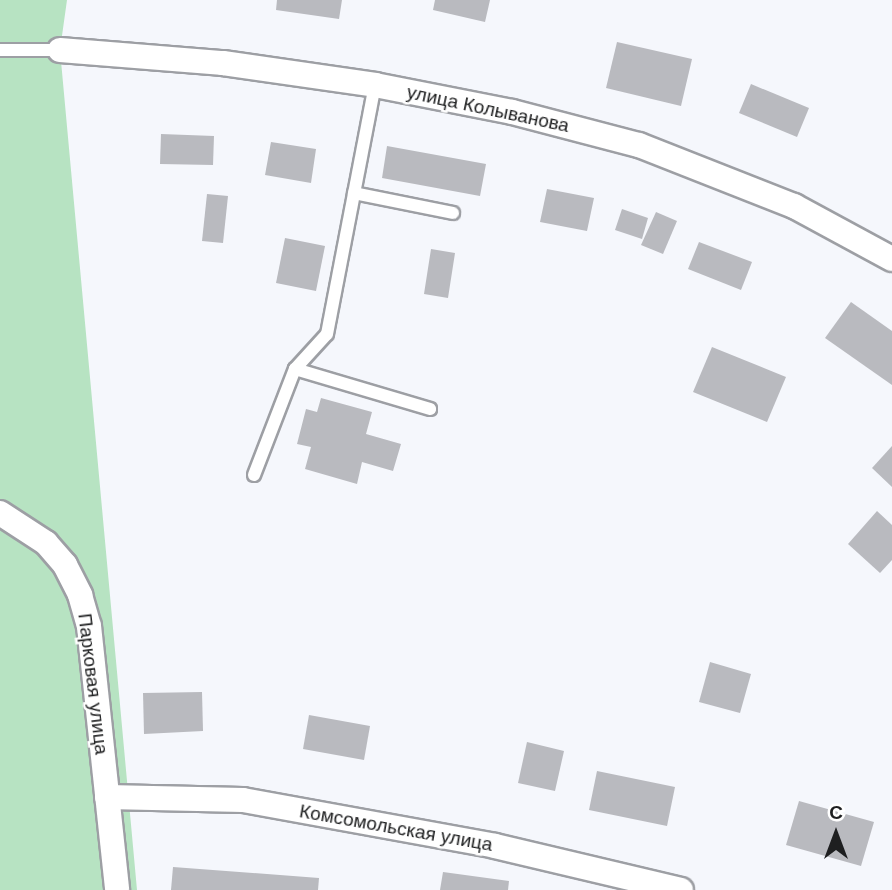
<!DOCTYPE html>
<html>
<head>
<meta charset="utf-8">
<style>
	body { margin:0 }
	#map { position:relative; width:892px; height:890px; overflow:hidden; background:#f5f7fc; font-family:Arial,sans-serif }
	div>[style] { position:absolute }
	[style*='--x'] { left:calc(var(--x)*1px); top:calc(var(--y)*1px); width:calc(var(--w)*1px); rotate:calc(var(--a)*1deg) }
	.green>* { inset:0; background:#b7e3c2 }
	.building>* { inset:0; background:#b9babf }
	.roads { filter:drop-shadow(2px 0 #9d9fa4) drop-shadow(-2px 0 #9d9fa4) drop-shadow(0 2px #9d9fa4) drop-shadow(0 -2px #9d9fa4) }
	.service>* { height:12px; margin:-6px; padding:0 6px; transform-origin:6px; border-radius:6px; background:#fff }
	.minor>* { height:24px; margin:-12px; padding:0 12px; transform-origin:12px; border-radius:12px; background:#fff }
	span { translate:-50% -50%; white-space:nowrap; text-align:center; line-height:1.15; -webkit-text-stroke:5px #fff; paint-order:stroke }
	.street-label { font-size:19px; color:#1e1f20 }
	.north { position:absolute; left:801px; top:799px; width:70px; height:70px; -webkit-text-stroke:5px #fff; paint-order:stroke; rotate:0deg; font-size:19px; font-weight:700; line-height:28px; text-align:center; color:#1e1f20 }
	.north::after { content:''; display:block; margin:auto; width:24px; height:32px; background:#1e1f20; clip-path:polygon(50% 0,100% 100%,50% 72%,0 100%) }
</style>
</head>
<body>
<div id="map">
	<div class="green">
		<div style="clip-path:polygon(0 0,67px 0,60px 50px,137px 890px,0 890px)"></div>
	</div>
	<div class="building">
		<div style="clip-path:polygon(277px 0,342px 0,339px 19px,276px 10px)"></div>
		<div style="clip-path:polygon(435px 0,490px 0,485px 22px,433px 10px)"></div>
		<div style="clip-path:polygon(617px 42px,692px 59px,681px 106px,606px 88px)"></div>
		<div style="clip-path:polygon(751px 84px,809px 108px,797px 137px,739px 113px)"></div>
		<div style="clip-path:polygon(161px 134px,214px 136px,213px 165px,160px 164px)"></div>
		<div style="clip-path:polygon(271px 142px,316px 149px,311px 183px,265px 175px)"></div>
		<div style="clip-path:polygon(387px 146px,486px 164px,480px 196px,382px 178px)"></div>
		<div style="clip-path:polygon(547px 189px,594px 198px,587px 231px,540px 222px)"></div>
		<div style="clip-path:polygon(207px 194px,228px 196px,223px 243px,202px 241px)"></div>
		<div style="clip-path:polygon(622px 209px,648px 218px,642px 239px,615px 230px)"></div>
		<div style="clip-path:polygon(656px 212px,677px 221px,663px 254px,641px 245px)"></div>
		<div style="clip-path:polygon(285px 238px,325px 246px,316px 291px,276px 283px)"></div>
		<div style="clip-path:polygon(699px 242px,752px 262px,741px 290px,688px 269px)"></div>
		<div style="clip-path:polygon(431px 249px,455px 253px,448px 298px,424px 294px)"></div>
		<div style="clip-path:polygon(851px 302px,892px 331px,892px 385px,825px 338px)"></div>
		<div style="clip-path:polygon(712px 347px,786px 377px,767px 422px,693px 392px)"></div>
		<div style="clip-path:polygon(321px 398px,372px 412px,366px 434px,401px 444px,393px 471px,362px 462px,357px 484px,305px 469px,311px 447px,297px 444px,306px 409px,317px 412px)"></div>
		<div style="clip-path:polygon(892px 446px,892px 487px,872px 468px)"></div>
		<div style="clip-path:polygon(877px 511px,892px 525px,892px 560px,880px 573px,848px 544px)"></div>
		<div style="clip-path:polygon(710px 662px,751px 674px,740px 713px,699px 702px)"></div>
		<div style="clip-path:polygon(202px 692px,203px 731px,144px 734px,143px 693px)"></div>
		<div style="clip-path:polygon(309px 715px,370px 726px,364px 760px,303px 749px)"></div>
		<div style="clip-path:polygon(527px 742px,564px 751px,555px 791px,518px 783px)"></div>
		<div style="clip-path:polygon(597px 771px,675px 787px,667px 826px,589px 810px)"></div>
		<div style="clip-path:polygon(799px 801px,874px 822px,861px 866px,786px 845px)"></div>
		<div style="clip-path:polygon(173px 867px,319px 878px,318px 890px,171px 890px)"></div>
		<div style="clip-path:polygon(443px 872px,509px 881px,508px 890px,440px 890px)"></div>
	</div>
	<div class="roads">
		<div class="service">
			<div style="--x:0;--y:50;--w:60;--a:0"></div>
			<div style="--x:354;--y:193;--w:101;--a:11.4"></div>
			<div style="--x:295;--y:369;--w:141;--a:16.5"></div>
			<div style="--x:254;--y:475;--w:114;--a:-68.9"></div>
			<div style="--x:295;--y:369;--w:47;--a:-47.6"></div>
			<div style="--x:327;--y:334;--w:254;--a:-79.1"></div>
		</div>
		<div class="minor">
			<div style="--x:60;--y:50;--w:164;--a:4.6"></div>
			<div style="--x:223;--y:63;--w:154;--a:8.2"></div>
			<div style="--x:375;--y:85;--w:140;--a:11.1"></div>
			<div style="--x:512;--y:112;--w:131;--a:14.6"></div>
			<div style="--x:639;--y:145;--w:167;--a:21.5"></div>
			<div style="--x:794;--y:206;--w:111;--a:28.4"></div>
			<div style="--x:0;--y:513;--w:55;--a:33.1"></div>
			<div style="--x:46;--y:543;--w:29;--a:49"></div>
			<div style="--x:65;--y:565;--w:34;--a:63"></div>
			<div style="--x:80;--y:595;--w:32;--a:74"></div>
			<div style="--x:89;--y:626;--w:265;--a:83.9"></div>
			<div style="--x:107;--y:797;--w:136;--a:1.3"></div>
			<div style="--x:243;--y:800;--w:256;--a:10.3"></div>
			<div style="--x:495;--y:846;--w:191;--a:13.3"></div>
		</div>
	</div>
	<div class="street-label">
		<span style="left:488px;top:109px;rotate:12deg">улица Колыванова</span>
		<span style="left:93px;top:684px;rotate:83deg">Парковая улица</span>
		<span style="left:396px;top:828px;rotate:10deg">Комсомольская улица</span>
	</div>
	<div class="north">С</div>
</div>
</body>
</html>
